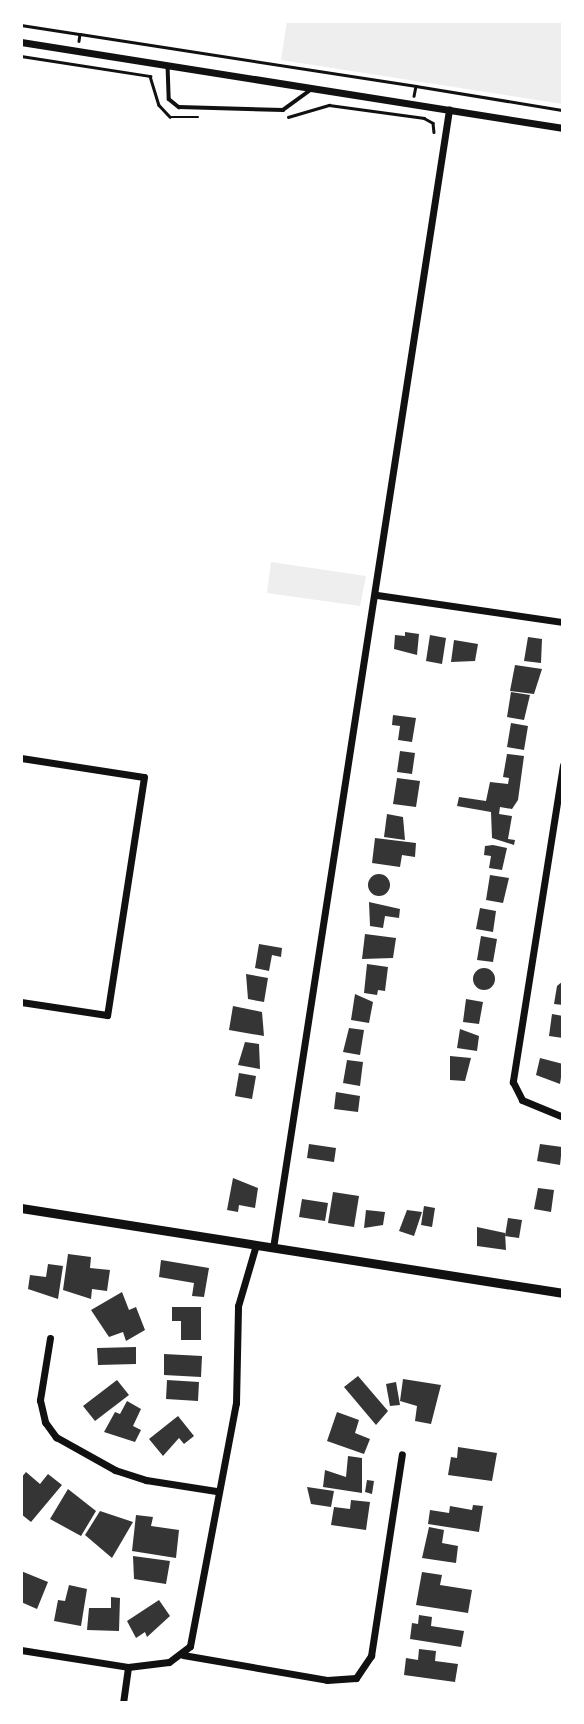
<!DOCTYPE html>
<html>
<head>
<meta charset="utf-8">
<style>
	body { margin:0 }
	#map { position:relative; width:584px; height:1724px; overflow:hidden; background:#fff; font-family:"Nunito Sans",sans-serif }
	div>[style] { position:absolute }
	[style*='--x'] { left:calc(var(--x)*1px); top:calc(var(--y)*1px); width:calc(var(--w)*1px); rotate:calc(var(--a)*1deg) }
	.green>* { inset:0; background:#eee }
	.building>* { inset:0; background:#353535 }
	.round { border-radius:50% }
	.path>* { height:2.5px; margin:-1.25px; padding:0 1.25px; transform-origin:1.25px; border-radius:1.25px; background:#111 }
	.service>* { height:3.5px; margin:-1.75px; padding:0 1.75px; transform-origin:1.75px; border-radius:1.75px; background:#111 }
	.minor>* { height:7px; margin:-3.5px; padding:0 3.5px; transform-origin:3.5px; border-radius:3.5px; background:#111 }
	.tertiary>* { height:9px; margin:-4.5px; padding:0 4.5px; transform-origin:4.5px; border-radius:4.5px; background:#111 }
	span { translate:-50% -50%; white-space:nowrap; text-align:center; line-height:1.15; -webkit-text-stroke:7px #fff; paint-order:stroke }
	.frame { position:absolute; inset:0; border:23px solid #fff; pointer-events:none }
</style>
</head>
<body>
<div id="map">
	<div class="green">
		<div style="clip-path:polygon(287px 21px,563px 21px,563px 104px,281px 60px)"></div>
		<div style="clip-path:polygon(271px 562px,366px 576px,360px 606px,267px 593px)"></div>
	</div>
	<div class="building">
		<div style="clip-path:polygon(405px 632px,419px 634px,417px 655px,394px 649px,395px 635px,405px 636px)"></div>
		<div style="clip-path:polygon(430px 635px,446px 638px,442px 664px,426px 661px)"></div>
		<div style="clip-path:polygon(528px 637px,542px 639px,541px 663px,524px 661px)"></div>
		<div style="clip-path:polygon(454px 640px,478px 644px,475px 661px,451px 662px)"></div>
		<div style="clip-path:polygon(515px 665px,542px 669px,534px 694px,510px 691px)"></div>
		<div style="clip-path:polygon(511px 692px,530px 695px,524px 720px,507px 717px)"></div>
		<div style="clip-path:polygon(393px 715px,416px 718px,412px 742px,398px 740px,400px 726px,392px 725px)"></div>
		<div style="clip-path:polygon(511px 723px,528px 726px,524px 750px,507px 747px)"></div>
		<div style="clip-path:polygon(400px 751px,415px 753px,412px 774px,397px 772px)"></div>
		<div style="clip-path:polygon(507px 754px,524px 756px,518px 800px,512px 809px,500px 807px,499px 814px,512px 816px,508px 839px,515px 840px,514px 845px,492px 838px,491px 812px,457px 806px,459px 797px,486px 801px,490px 782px,508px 784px,509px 778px,503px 777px)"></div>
		<div style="clip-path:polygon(397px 778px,420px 781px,416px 807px,393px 804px)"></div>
		<div style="clip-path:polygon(387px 814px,403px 817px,405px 840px,384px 837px)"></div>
		<div style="clip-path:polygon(375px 838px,416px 843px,415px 857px,402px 855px,400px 867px,372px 863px)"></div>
		<div style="clip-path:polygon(493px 845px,507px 848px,502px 870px,489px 868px,491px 856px,484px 855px,485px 846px)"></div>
		<div class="round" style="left:368px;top:874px;width:22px;height:22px"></div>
		<div style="clip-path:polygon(490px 875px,509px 878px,503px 903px,486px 900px)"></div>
		<div style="clip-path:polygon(369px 902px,400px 909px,399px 918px,385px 916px,383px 928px,370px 926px)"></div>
		<div style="clip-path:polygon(480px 908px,496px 911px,493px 932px,476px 929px)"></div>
		<div style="clip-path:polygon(365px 934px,396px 938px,393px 958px,362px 959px)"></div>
		<div style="clip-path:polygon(481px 936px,497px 939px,493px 962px,477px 960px)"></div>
		<div style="clip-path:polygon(259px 944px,282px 948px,281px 957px,272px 955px,269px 971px,255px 968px)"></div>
		<div style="clip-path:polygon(367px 964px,388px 967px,385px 991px,378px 990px,377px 995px,364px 993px)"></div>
		<div class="round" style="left:473px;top:968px;width:22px;height:22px"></div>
		<div style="clip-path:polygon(246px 974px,268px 978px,264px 1002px,248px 999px)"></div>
		<div style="clip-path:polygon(563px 981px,563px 1005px,554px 1004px,557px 986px)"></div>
		<div style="clip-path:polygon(355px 994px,373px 1002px,369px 1023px,351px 1020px)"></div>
		<div style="clip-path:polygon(466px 999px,483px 1002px,479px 1024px,463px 1022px)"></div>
		<div style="clip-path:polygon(233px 1006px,262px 1012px,264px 1036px,229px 1030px)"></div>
		<div style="clip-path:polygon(552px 1014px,563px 1016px,563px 1038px,549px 1036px)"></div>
		<div style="clip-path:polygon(349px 1028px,364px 1030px,360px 1055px,343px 1052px)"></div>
		<div style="clip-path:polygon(460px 1029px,479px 1036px,477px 1051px,457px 1048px)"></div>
		<div style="clip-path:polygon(245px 1042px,259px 1044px,260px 1069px,238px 1065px)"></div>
		<div style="clip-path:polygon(450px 1056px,471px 1058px,465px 1081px,450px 1080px)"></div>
		<div style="clip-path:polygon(540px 1058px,563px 1064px,560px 1084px,536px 1075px)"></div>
		<div style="clip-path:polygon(347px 1060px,363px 1062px,360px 1086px,343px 1083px)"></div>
		<div style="clip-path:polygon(239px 1073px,256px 1076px,252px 1099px,235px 1096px)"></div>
		<div style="clip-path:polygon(336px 1092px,360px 1096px,358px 1112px,334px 1109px)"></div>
		<div style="clip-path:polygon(309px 1144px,336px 1148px,334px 1162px,307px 1158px)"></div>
		<div style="clip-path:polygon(540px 1144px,562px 1147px,560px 1165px,537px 1161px)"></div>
		<div style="clip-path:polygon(233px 1178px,258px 1188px,255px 1208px,239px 1205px,238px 1212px,227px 1210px)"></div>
		<div style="clip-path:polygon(538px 1188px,554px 1190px,551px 1212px,534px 1209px)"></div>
		<div style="clip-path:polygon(333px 1192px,359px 1196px,354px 1227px,328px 1223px)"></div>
		<div style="clip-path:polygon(302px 1199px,328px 1203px,325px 1221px,299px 1217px)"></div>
		<div style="clip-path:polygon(424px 1206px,435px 1208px,432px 1227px,421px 1225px)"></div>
		<div style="clip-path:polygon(366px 1210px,385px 1212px,383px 1225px,364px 1228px)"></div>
		<div style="clip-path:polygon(407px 1210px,422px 1212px,414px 1236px,399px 1231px)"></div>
		<div style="clip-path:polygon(508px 1218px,522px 1220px,519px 1238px,505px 1236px)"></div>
		<div style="clip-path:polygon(477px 1227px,505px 1233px,506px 1250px,477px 1246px)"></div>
		<div style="clip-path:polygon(68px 1254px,91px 1257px,90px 1268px,110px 1270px,107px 1291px,92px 1289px,91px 1299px,63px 1290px)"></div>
		<div style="clip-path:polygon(161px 1260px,209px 1268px,204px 1297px,192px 1296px,194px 1283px,159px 1277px)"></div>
		<div style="clip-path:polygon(48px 1264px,63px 1266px,58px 1299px,28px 1289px,30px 1275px,46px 1277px)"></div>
		<div style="clip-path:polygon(122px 1292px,129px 1310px,136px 1307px,145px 1330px,126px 1341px,123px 1332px,109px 1337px,91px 1310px)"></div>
		<div style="clip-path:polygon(172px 1307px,201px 1307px,201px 1340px,181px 1340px,181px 1321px,172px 1321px)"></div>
		<div style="clip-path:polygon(136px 1347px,136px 1364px,98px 1365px,97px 1348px)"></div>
		<div style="clip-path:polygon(164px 1354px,202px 1356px,201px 1377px,164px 1375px)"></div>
		<div style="clip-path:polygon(358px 1376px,388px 1411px,376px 1425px,344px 1387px)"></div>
		<div style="clip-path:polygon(403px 1379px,441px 1385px,431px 1424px,415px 1421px,417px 1406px,400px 1401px)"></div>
		<div style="clip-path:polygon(117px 1380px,129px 1395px,95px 1421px,83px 1406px)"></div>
		<div style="clip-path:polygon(167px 1380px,199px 1382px,198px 1401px,166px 1399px)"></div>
		<div style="clip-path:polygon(396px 1382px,400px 1405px,390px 1406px,386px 1384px)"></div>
		<div style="clip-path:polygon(127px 1401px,141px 1409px,133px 1426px,141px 1430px,135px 1442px,104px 1432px,115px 1412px,120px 1414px)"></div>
		<div style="clip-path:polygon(337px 1412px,359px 1420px,355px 1433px,370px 1439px,364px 1454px,327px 1441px)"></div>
		<div style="clip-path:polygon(178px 1416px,194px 1436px,184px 1444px,179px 1438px,163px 1456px,149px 1439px)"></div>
		<div style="clip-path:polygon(458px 1447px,497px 1453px,492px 1481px,448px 1475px,451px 1457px,457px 1458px)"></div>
		<div style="clip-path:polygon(348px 1456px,362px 1458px,362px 1493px,323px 1487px,325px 1470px,346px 1477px)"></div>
		<div style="clip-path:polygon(26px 1472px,40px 1484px,48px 1474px,62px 1485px,31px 1522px,21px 1514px,21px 1478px)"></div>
		<div style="clip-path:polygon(367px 1480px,374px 1481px,372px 1494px,365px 1492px)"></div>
		<div style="clip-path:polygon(307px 1487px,334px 1491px,331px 1507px,311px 1504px)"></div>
		<div style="clip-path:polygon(68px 1489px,96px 1511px,81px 1536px,50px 1519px)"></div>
		<div style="clip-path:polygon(351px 1500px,370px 1502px,366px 1530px,331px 1525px,334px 1507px,350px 1509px)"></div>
		<div style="clip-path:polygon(473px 1505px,483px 1506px,479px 1532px,428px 1524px,430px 1510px,449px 1513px,450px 1506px,472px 1510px)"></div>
		<div style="clip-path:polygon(100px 1511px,133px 1522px,112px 1558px,85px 1535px)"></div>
		<div style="clip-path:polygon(136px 1515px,153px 1517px,151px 1526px,179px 1530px,176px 1558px,132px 1551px)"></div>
		<div style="clip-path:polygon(429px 1527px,444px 1530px,442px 1543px,458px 1546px,456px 1563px,422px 1558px)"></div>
		<div style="clip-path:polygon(133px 1556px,170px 1561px,166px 1584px,134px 1579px)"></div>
		<div style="clip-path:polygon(21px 1571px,48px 1582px,37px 1609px,21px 1602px)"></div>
		<div style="clip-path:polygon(422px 1572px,442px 1575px,440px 1585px,472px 1590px,468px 1613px,416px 1605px)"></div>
		<div style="clip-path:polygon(69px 1585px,87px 1589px,81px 1626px,54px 1621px,58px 1600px,65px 1601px)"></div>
		<div style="clip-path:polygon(111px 1597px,120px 1598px,119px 1631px,87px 1630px,89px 1608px,111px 1608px)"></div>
		<div style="clip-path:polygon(159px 1600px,170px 1616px,147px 1637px,145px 1632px,136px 1638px,127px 1621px)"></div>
		<div style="clip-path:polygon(419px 1615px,432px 1617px,431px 1626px,464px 1631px,461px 1647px,410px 1639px,412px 1623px,418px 1624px)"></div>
		<div style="clip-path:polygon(419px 1649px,436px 1651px,435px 1661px,458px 1664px,455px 1682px,404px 1675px,406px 1658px,418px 1660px)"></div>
	</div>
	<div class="path">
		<div style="--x:21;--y:25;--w:60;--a:8.7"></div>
		<div style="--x:80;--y:34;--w:7;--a:98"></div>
		<div style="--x:80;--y:34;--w:340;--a:8.8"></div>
		<div style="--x:416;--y:86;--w:10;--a:101"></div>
		<div style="--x:21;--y:56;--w:131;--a:8.8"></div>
		<div style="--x:150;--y:76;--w:30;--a:73"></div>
		<div style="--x:159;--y:105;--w:16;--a:47"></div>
		<div style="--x:170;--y:117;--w:28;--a:0"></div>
		<div style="--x:416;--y:86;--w:149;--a:9.3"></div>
		<div style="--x:288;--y:117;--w:43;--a:-16.3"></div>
		<div style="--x:329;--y:105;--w:96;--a:7.8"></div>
		<div style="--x:424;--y:118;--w:10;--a:29"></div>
		<div style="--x:433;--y:123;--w:9;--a:84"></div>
	</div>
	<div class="service">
		<div style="--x:168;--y:65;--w:34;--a:88"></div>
		<div style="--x:169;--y:99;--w:13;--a:39"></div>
		<div style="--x:179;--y:107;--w:104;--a:1.7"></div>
		<div style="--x:283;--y:110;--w:36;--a:-36"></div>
	</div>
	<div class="minor">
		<div style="--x:21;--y:42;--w:549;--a:9.02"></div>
		<div style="--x:377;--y:595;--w:188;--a:8.3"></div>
		<div style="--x:21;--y:758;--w:124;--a:8.8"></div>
		<div style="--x:144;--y:777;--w:241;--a:98.8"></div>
		<div style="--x:107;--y:1015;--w:87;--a:-171.4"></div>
		<div style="--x:563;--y:765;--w:321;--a:99"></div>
		<div style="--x:513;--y:1082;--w:20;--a:63"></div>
		<div style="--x:522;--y:1100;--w:44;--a:22.5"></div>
		<div style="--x:273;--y:1248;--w:1152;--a:-81.21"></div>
		<div style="--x:50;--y:1338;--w:63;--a:99.2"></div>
		<div style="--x:40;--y:1400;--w:23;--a:77"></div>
		<div style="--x:45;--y:1422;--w:19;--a:54"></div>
		<div style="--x:56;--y:1437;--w:68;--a:29.2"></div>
		<div style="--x:115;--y:1470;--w:33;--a:18"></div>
		<div style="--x:146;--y:1480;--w:71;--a:8.9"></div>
		<div style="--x:21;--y:1650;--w:108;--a:9"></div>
		<div style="--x:128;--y:1667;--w:41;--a:-7"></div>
		<div style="--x:169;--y:1662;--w:26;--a:-37"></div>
		<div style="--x:190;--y:1646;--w:247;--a:-79.3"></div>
		<div style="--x:236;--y:1403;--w:97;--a:-88.8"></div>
		<div style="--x:238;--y:1306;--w:64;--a:-73.6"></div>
		<div style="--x:183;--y:1655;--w:146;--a:9.8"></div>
		<div style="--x:327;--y:1680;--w:29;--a:-4"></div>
		<div style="--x:356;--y:1678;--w:27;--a:-56"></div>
		<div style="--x:371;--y:1656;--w:204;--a:-81.3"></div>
		<div style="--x:123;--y:1703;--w:36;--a:-82"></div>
	</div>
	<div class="tertiary">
		<div style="--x:21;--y:1208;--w:549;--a:8.91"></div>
	</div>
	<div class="frame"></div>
</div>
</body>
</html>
